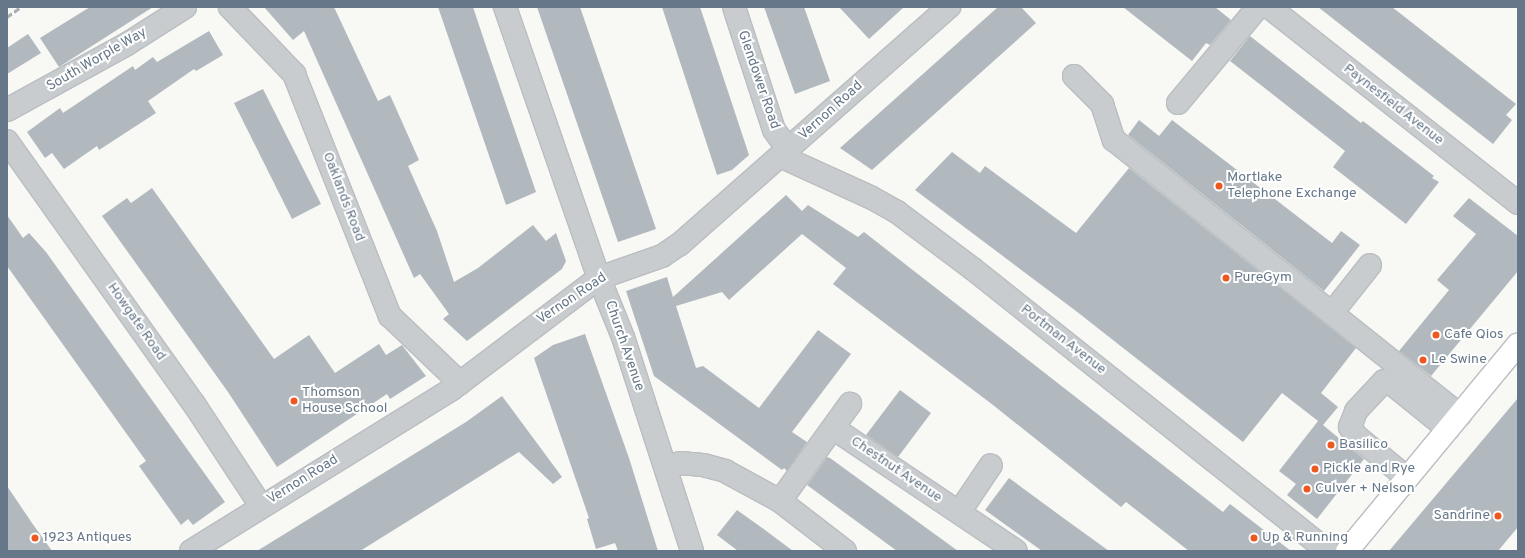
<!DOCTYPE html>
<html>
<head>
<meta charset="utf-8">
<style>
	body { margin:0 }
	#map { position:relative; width:1525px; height:558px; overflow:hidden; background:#f8f8f5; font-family:Overpass,sans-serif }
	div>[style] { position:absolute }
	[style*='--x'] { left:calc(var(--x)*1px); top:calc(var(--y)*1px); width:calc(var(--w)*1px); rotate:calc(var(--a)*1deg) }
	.building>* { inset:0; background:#b1b8be }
	.roads { filter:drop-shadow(1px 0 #babec1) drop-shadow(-1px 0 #babec1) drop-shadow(0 1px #babec1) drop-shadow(0 -1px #babec1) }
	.minor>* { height:22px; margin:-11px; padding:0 11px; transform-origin:11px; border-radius:11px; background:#c8cccf }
	.highway>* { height:22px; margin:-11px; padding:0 11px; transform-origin:11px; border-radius:11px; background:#fff }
	.rail>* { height:3px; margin-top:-1.5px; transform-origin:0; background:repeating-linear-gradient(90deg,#a8aeb4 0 6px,transparent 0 9px) }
	.dots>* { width:11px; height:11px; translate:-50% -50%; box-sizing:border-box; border:2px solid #fff; border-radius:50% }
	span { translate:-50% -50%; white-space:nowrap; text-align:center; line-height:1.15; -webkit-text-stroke:4px #fff; paint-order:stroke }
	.street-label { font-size:14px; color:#657788 }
	.poi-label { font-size:14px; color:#657788 }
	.left { translate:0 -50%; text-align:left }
	.right { translate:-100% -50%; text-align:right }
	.frame { position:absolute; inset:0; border:8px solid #657788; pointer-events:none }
</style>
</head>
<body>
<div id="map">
	<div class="building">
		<div style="clip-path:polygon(90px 7px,153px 7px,59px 67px,40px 38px)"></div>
		<div style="clip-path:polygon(264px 7px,334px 7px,378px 101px,390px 95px,419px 160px,408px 166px,437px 231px,454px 282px,478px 268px,533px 225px,546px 241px,556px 233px,566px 261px,562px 269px,467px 341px,443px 319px,449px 314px,420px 274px,414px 278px,304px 31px,293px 40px)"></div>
		<div style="clip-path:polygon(438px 7px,473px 7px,488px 52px,536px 192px,506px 205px)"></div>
		<div style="clip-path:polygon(537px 7px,580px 7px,656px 229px,618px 242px)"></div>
		<div style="clip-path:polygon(662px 7px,700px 7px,749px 155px,732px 170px,717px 175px)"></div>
		<div style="clip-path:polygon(764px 7px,804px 7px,830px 81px,795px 94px)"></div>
		<div style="clip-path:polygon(839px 7px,904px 7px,869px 39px)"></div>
		<div style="clip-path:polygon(998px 7px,1021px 7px,1036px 23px,872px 170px,840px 148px)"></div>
		<div style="clip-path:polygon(1123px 7px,1215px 7px,1231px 20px,1210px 45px,1206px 43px,1192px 61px)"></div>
		<div style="clip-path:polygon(1318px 7px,1392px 7px,1516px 104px,1506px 115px,1512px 120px,1493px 144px)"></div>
		<div style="clip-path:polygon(209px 31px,223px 55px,196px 71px,194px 69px,148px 101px,156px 113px,99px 150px,97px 146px,64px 169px,52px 153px,45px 158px,27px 132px,60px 108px,63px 113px,133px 66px,135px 70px,153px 57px,157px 62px)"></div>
		<div style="clip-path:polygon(28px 34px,41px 53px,7px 74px,7px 48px)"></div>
		<div style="clip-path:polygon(1250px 36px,1361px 123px,1363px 121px,1434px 176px,1432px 178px,1439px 182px,1406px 224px,1333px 167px,1345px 151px,1230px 61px)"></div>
		<div style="clip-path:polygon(263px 89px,321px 204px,292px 219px,234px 103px)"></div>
		<div style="clip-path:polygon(1139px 120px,1159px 136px,1172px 120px,1332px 243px,1341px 231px,1360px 245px,1324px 291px,1128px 135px)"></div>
		<div style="clip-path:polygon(952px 152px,980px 173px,985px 166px,1076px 233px,1129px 168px,1356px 348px,1321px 393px,1338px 407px,1323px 425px,1364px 459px,1317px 519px,1287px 495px,1296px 484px,1279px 471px,1318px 421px,1282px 393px,1243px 442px,1076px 311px,915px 190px)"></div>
		<div style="clip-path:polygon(152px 188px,274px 359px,309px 335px,335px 373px,379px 344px,386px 355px,402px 345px,426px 376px,390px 399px,387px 394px,277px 467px,228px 392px,102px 216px,127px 198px,131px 203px)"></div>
		<div style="clip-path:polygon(786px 195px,802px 211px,808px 205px,858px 237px,864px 232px,1223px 512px,1230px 504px,1291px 551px,1189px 551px,1126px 502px,1121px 507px,993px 405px,833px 284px,846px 268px,802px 234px,729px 300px,722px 292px,676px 306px,696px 368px,703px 366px,759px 408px,818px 330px,851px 354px,792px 432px,807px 442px,787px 471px,784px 468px,782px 470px,654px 376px,626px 291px,667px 277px,673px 297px)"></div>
		<div style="clip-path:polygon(1469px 198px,1518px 236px,1518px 271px,1431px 376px,1399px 351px,1449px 290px,1437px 280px,1476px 234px,1453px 216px)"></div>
		<div style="clip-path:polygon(7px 215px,23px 238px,29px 233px,46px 252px,225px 502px,193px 525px,188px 519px,181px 525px,139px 466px,146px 461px,7px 266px)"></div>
		<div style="clip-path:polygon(585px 334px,629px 458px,658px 551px,618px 551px,615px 543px,596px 549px,587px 519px,589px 518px,534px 358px,553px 345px)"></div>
		<div style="clip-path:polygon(900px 390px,931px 413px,898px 457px,866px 435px)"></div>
		<div style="clip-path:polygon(502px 396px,562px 477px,553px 484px,519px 452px,360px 551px,257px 551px,466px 422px)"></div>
		<div style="clip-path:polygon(1518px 398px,1518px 527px,1498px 551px,1389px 551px)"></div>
		<div style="clip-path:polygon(827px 457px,830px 458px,958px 551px,897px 551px,807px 485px)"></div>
		<div style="clip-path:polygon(1009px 478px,1062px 517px,1109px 551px,1042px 551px,985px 510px)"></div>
		<div style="clip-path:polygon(7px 486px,32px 523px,52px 551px,7px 551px)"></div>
		<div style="clip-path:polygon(737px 510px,765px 530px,793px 551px,738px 551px,717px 535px)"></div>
	</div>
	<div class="roads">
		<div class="minor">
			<div style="--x:230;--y:7;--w:93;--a:46.3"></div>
			<div style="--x:294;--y:74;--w:260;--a:68.4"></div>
			<div style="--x:390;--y:316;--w:97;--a:43.7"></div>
			<div style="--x:505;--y:7;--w:287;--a:70.9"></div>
			<div style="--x:599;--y:278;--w:64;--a:67.9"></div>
			<div style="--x:623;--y:337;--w:225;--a:72.1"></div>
			<div style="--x:734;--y:7;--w:129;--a:72"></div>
			<div style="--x:774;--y:130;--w:24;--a:54"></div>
			<div style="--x:1269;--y:7;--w:317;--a:38.2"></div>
			<div style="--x:1074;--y:76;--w:40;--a:45"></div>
			<div style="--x:1102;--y:104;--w:38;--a:72"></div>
			<div style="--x:1114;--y:140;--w:442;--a:38.5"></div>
			<div style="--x:1178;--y:103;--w:125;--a:-50.2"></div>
			<div style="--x:7;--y:110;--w:137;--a:-28.8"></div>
			<div style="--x:127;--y:44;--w:69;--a:-32.5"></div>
			<div style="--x:7;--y:141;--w:323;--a:54.6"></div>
			<div style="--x:194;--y:404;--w:122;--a:56.7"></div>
			<div style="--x:780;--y:156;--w:101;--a:24.5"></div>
			<div style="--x:872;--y:198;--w:29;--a:29"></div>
			<div style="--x:897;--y:212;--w:95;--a:36.9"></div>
			<div style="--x:973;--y:269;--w:453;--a:38.5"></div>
			<div style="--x:1332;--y:313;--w:61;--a:-51.6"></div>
			<div style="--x:833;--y:428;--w:220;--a:33.9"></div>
			<div style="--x:667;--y:468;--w:14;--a:-21"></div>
			<div style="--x:680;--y:463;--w:23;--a:5"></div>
			<div style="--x:703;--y:465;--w:23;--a:15"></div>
			<div style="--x:725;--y:471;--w:63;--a:28.6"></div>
			<div style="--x:780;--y:501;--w:82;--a:37.6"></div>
			<div style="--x:1407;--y:478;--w:66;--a:-140.5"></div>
			<div style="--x:1356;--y:436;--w:11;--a:-124"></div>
			<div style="--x:1350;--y:427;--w:17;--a:-69"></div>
			<div style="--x:1356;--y:411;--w:41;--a:-47"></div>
			<div style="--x:1384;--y:381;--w:9;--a:21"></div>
			<div style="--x:1392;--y:384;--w:72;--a:38.8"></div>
			<div style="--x:780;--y:501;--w:120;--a:-54.2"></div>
			<div style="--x:960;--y:511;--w:55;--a:-56"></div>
			<div style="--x:191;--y:551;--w:307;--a:-31.8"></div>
			<div style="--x:452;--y:389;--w:184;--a:-37.1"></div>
			<div style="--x:599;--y:278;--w:67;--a:-19.2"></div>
			<div style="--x:662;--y:256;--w:22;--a:-34"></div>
			<div style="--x:680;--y:244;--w:359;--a:-41.4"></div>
		</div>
		<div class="highway">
			<div style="--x:1347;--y:551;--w:268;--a:-50.4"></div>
		</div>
	</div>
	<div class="rail">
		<div style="--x:7;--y:17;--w:17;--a:-36"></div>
	</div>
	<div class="dots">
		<div style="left:1219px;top:186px;background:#ee5820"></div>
		<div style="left:1226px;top:278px;background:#ee5820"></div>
		<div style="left:1436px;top:335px;background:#ee5820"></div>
		<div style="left:1423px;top:360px;background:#ee5820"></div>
		<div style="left:294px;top:401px;background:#ee5820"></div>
		<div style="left:1331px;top:445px;background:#ee5820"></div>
		<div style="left:1315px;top:469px;background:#ee5820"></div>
		<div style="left:1307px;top:489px;background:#ee5820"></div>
		<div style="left:1498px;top:516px;background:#ee5820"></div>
		<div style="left:35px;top:538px;background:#ee5820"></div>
		<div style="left:1254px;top:538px;background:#ee5820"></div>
	</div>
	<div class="street-label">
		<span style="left:97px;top:60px;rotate:-30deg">South Worple Way</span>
		<span style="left:758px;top:80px;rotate:71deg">Glendower Road</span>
		<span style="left:1393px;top:105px;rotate:38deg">Paynesfield Avenue</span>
		<span style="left:831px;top:111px;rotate:-42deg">Vernon Road</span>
		<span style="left:343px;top:197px;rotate:69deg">Oaklands Road</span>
		<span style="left:572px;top:299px;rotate:-34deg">Vernon Road</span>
		<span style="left:136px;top:322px;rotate:55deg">Howgate Road</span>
		<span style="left:1063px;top:340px;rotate:38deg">Portman Avenue</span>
		<span style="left:624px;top:346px;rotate:71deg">Church Avenue</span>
		<span style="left:896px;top:470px;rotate:34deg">Chestnut Avenue</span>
		<span style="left:303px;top:480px;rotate:-32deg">Vernon Road</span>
	</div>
	<div class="poi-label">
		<span class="left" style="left:1227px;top:186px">Mortlake<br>Telephone Exchange</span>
		<span class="left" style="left:1234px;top:278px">PureGym</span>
		<span class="left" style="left:1444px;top:335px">Cafe Qios</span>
		<span class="left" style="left:1431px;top:360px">Le Swine</span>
		<span class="left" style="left:302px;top:401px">Thomson<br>House School</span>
		<span class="left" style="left:1339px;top:445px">Basilico</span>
		<span class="left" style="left:1323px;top:469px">Pickle and Rye</span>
		<span class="left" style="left:1315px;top:489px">Culver + Nelson</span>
		<span class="right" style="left:1490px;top:516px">Sandrine</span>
		<span class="left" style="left:43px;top:538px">1923 Antiques</span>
		<span class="left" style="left:1262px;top:538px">Up &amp; Running</span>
	</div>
	<div class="frame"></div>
</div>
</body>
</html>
